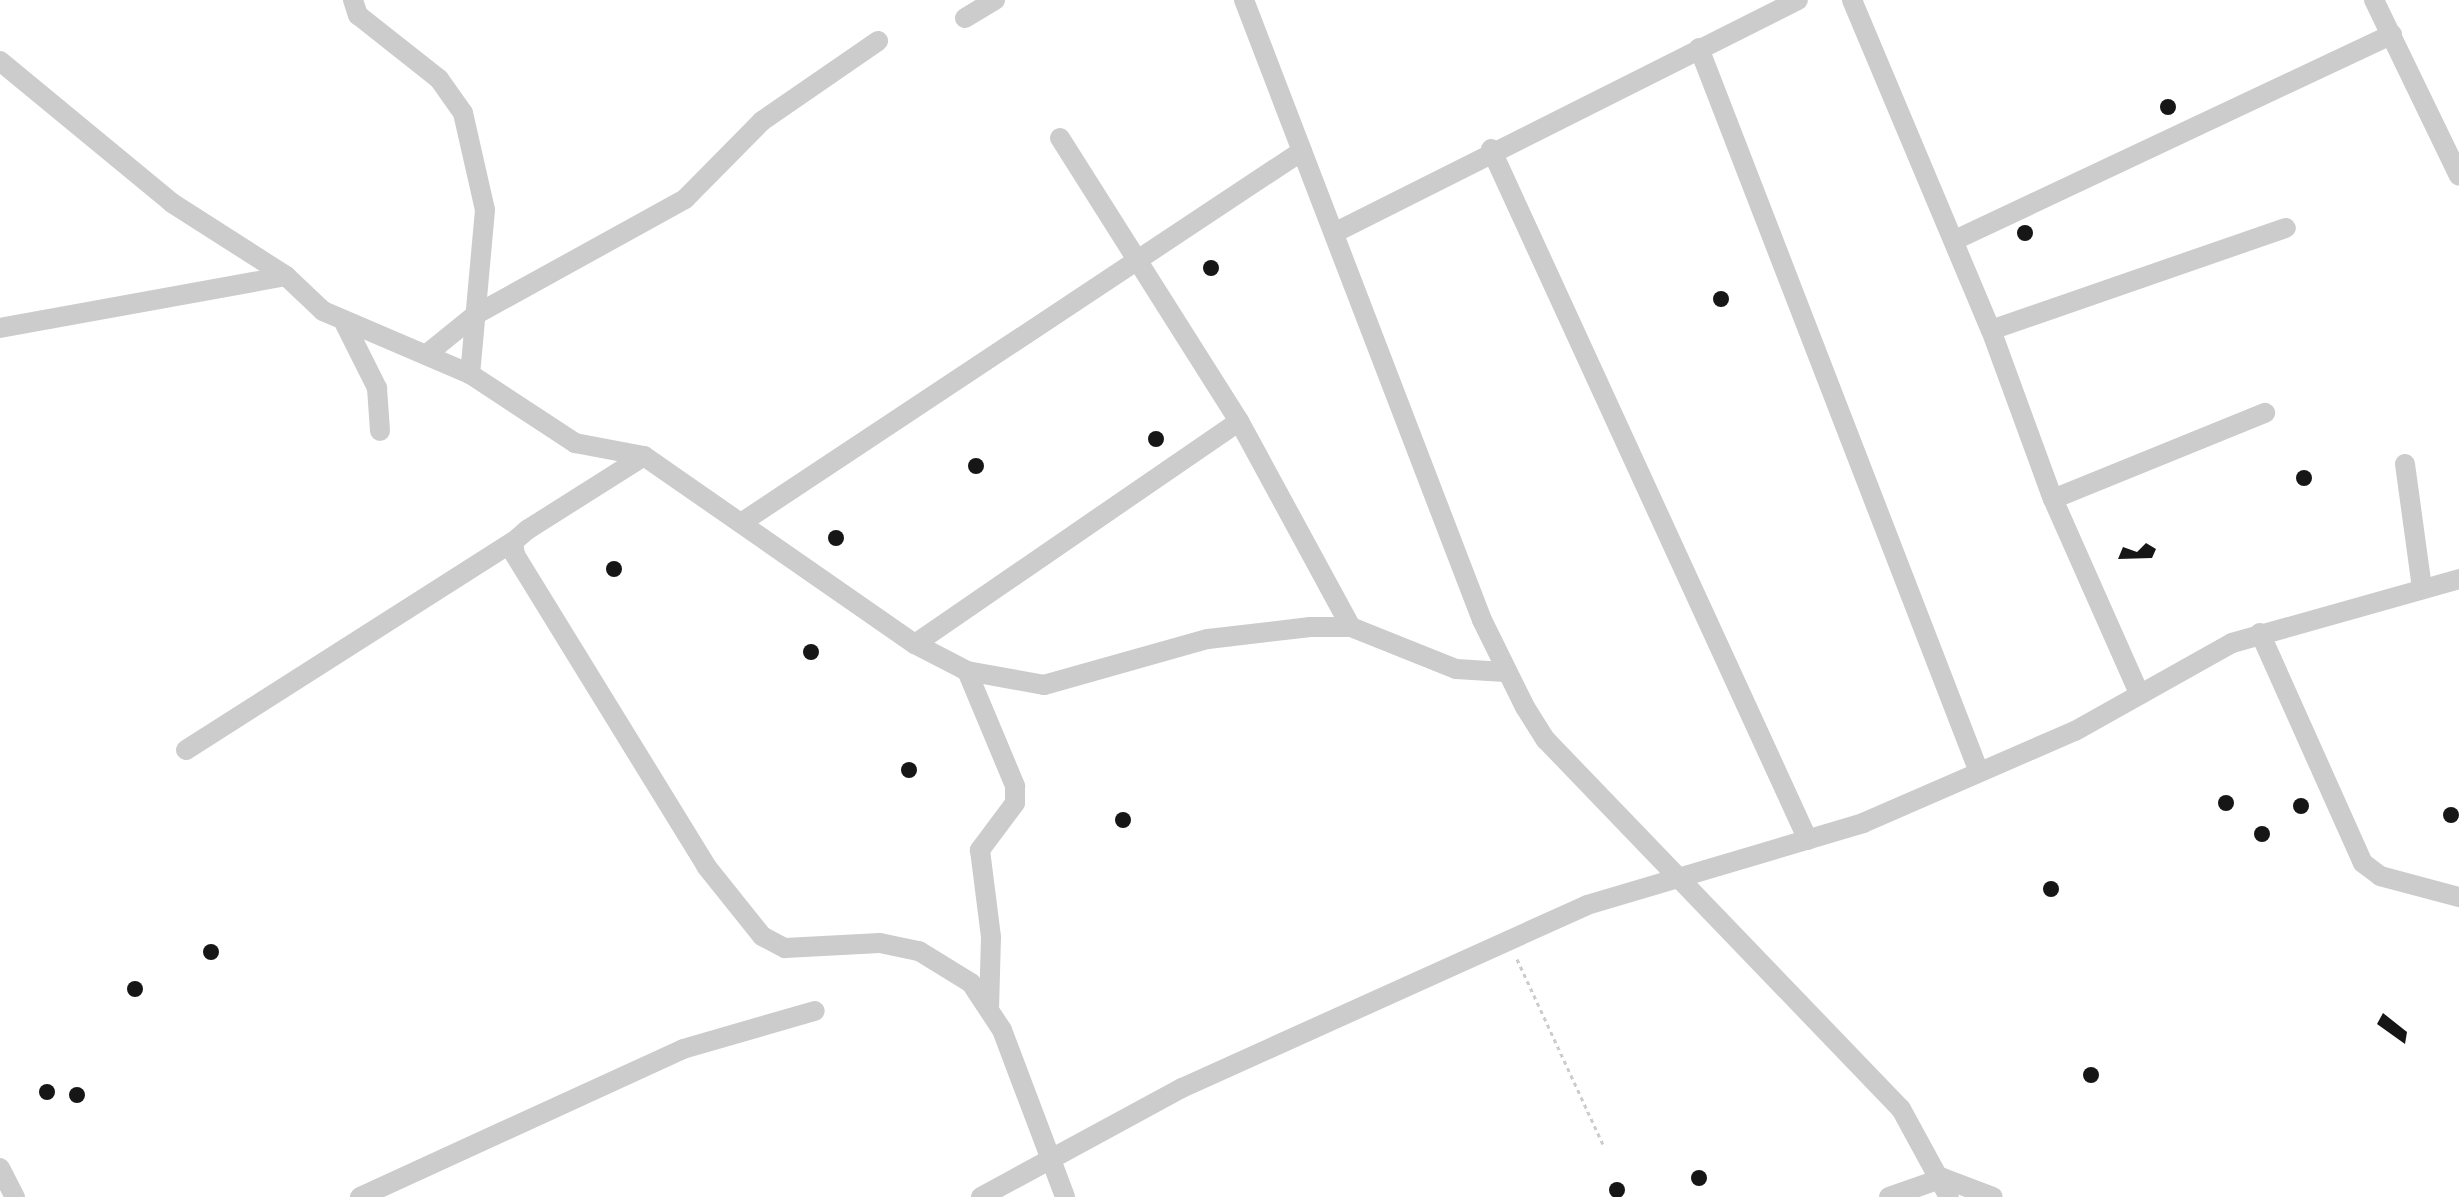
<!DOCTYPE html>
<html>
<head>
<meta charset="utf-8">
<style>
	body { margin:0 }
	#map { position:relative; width:2459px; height:1197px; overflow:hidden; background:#fff; font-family:Manrope,sans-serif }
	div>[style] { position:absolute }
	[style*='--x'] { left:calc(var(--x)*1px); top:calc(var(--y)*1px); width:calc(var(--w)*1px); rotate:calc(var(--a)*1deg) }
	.building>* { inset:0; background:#161616 }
	.round { border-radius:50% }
	.path>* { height:3px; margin-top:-1.5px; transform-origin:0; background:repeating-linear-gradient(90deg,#ccc 0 4px,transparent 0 8px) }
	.street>* { height:20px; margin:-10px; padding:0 10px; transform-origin:10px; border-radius:10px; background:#ccc }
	span { translate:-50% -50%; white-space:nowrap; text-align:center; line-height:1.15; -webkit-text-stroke:8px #fff; paint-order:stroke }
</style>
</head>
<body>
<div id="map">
	<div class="building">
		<div class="round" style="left:2160px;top:99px;width:16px;height:16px"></div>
		<div class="round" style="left:2017px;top:225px;width:16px;height:16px"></div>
		<div class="round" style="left:1203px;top:260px;width:16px;height:16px"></div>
		<div class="round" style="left:1713px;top:291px;width:16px;height:16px"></div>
		<div class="round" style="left:1148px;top:431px;width:16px;height:16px"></div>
		<div class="round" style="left:968px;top:458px;width:16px;height:16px"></div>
		<div class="round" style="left:2296px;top:470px;width:16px;height:16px"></div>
		<div class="round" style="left:828px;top:530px;width:16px;height:16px"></div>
		<div style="clip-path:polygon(2146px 543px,2156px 549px,2152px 558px,2118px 559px,2123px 547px,2137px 552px)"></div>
		<div class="round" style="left:606px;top:561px;width:16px;height:16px"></div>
		<div class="round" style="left:803px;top:644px;width:16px;height:16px"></div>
		<div class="round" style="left:901px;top:762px;width:16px;height:16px"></div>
		<div class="round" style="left:2218px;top:795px;width:16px;height:16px"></div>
		<div class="round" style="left:2293px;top:798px;width:16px;height:16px"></div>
		<div class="round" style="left:2443px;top:807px;width:16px;height:16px"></div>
		<div class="round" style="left:1115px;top:812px;width:16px;height:16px"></div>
		<div class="round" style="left:2254px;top:826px;width:16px;height:16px"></div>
		<div class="round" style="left:2043px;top:881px;width:16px;height:16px"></div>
		<div class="round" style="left:203px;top:944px;width:16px;height:16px"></div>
		<div class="round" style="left:127px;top:981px;width:16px;height:16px"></div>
		<div style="clip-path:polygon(2383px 1013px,2407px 1032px,2405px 1044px,2377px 1024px)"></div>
		<div class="round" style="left:2083px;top:1067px;width:16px;height:16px"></div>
		<div class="round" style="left:39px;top:1084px;width:16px;height:16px"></div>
		<div class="round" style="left:69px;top:1087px;width:16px;height:16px"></div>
		<div class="round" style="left:1691px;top:1170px;width:16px;height:16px"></div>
		<div class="round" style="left:1609px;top:1182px;width:16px;height:16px"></div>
	</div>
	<div class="path">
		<div style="--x:1517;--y:959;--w:204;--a:65.1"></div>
	</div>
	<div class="street">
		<div style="--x:353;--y:0;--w:16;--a:72"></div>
		<div style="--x:358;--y:15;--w:103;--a:38.3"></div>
		<div style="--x:439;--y:79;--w:42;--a:54.8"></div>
		<div style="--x:463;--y:113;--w:99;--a:77.2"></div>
		<div style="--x:485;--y:210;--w:165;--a:95.2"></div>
		<div style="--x:1244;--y:0;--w:664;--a:69"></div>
		<div style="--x:1482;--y:620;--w:97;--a:63.7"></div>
		<div style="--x:1525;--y:707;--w:39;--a:58"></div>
		<div style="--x:1546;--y:740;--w:512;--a:46.11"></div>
		<div style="--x:1901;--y:1109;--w:100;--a:61.4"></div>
		<div style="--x:1852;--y:0;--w:358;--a:67.2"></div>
		<div style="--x:1991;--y:330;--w:180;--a:69.9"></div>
		<div style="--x:2053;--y:499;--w:214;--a:66.1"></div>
		<div style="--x:2374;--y:0;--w:195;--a:64.2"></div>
		<div style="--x:965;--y:18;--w:35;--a:-31"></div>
		<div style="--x:1699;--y:48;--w:776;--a:68.86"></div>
		<div style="--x:0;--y:61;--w:223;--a:39.5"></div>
		<div style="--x:172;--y:203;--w:135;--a:32.6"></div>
		<div style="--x:286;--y:276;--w:51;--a:43.4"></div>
		<div style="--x:323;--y:311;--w:160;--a:23.2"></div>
		<div style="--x:470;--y:374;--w:126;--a:33.3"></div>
		<div style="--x:575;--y:443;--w:70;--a:10.7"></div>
		<div style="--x:644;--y:456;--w:330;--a:34.8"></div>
		<div style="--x:915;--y:644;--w:59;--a:27.4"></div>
		<div style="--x:967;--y:671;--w:78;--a:10.3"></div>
		<div style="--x:1044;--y:685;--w:170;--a:-15.7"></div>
		<div style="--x:1208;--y:639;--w:103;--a:-6.7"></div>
		<div style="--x:1310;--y:627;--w:41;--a:0"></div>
		<div style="--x:1351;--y:627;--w:113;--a:21.8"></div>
		<div style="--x:1456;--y:669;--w:49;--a:3.5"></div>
		<div style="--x:1060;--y:138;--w:335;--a:57.7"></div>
		<div style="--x:1239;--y:421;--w:234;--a:61.5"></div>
		<div style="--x:1491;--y:149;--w:760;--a:65.36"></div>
		<div style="--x:1334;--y:233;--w:519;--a:-26.66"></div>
		<div style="--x:1955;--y:240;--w:483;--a:-25.2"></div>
		<div style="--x:345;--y:324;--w:72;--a:63.4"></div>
		<div style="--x:377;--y:388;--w:43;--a:86"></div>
		<div style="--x:0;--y:328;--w:291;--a:-10.3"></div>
		<div style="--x:1991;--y:330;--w:312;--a:-19.1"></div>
		<div style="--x:427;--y:354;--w:62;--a:-39.1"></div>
		<div style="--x:475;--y:315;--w:240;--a:-28.9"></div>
		<div style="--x:685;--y:199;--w:110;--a:-45.4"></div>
		<div style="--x:762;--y:121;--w:141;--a:-34.6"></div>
		<div style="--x:644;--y:456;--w:138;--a:147.7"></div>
		<div style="--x:527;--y:530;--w:18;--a:139"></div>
		<div style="--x:513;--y:542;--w:13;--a:81"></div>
		<div style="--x:515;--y:555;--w:365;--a:58.4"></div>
		<div style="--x:706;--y:866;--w:90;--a:51.3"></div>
		<div style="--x:762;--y:936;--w:26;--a:28"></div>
		<div style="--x:785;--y:948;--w:95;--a:-3"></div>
		<div style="--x:880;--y:943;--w:40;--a:12"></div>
		<div style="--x:919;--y:951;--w:61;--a:31.6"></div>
		<div style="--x:971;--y:983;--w:56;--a:56.6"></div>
		<div style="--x:1002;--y:1030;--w:178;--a:69.3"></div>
		<div style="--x:2405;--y:464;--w:125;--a:82.2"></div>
		<div style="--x:2053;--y:499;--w:229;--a:-22.1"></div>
		<div style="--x:741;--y:523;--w:673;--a:-33.55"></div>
		<div style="--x:2260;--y:633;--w:252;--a:65.9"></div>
		<div style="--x:2363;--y:863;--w:21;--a:37"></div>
		<div style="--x:2380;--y:876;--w:82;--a:14.9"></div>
		<div style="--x:915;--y:644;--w:393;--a:-34.5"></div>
		<div style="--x:967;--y:671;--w:125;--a:67.3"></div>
		<div style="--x:1015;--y:786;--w:17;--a:90"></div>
		<div style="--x:1015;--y:803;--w:59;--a:126.7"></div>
		<div style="--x:980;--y:850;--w:88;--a:82.8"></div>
		<div style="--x:991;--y:937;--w:71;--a:91.6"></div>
		<div style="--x:186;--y:750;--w:388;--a:-32.5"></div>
		<div style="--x:0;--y:1168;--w:33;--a:63"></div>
		<div style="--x:360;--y:1197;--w:355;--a:-24.6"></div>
		<div style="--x:683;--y:1049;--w:137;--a:-16.1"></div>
		<div style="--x:981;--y:1197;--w:229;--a:-28.5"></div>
		<div style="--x:1182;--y:1088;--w:444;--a:-24.3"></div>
		<div style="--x:1587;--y:905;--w:288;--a:-16.5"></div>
		<div style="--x:1863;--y:823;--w:231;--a:-23.5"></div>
		<div style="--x:2075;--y:731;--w:180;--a:-29.3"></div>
		<div style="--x:2232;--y:643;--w:236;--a:-15.7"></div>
		<div style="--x:1889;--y:1197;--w:57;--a:-19.4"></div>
		<div style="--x:1943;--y:1178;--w:53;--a:20.8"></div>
	</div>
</div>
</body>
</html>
